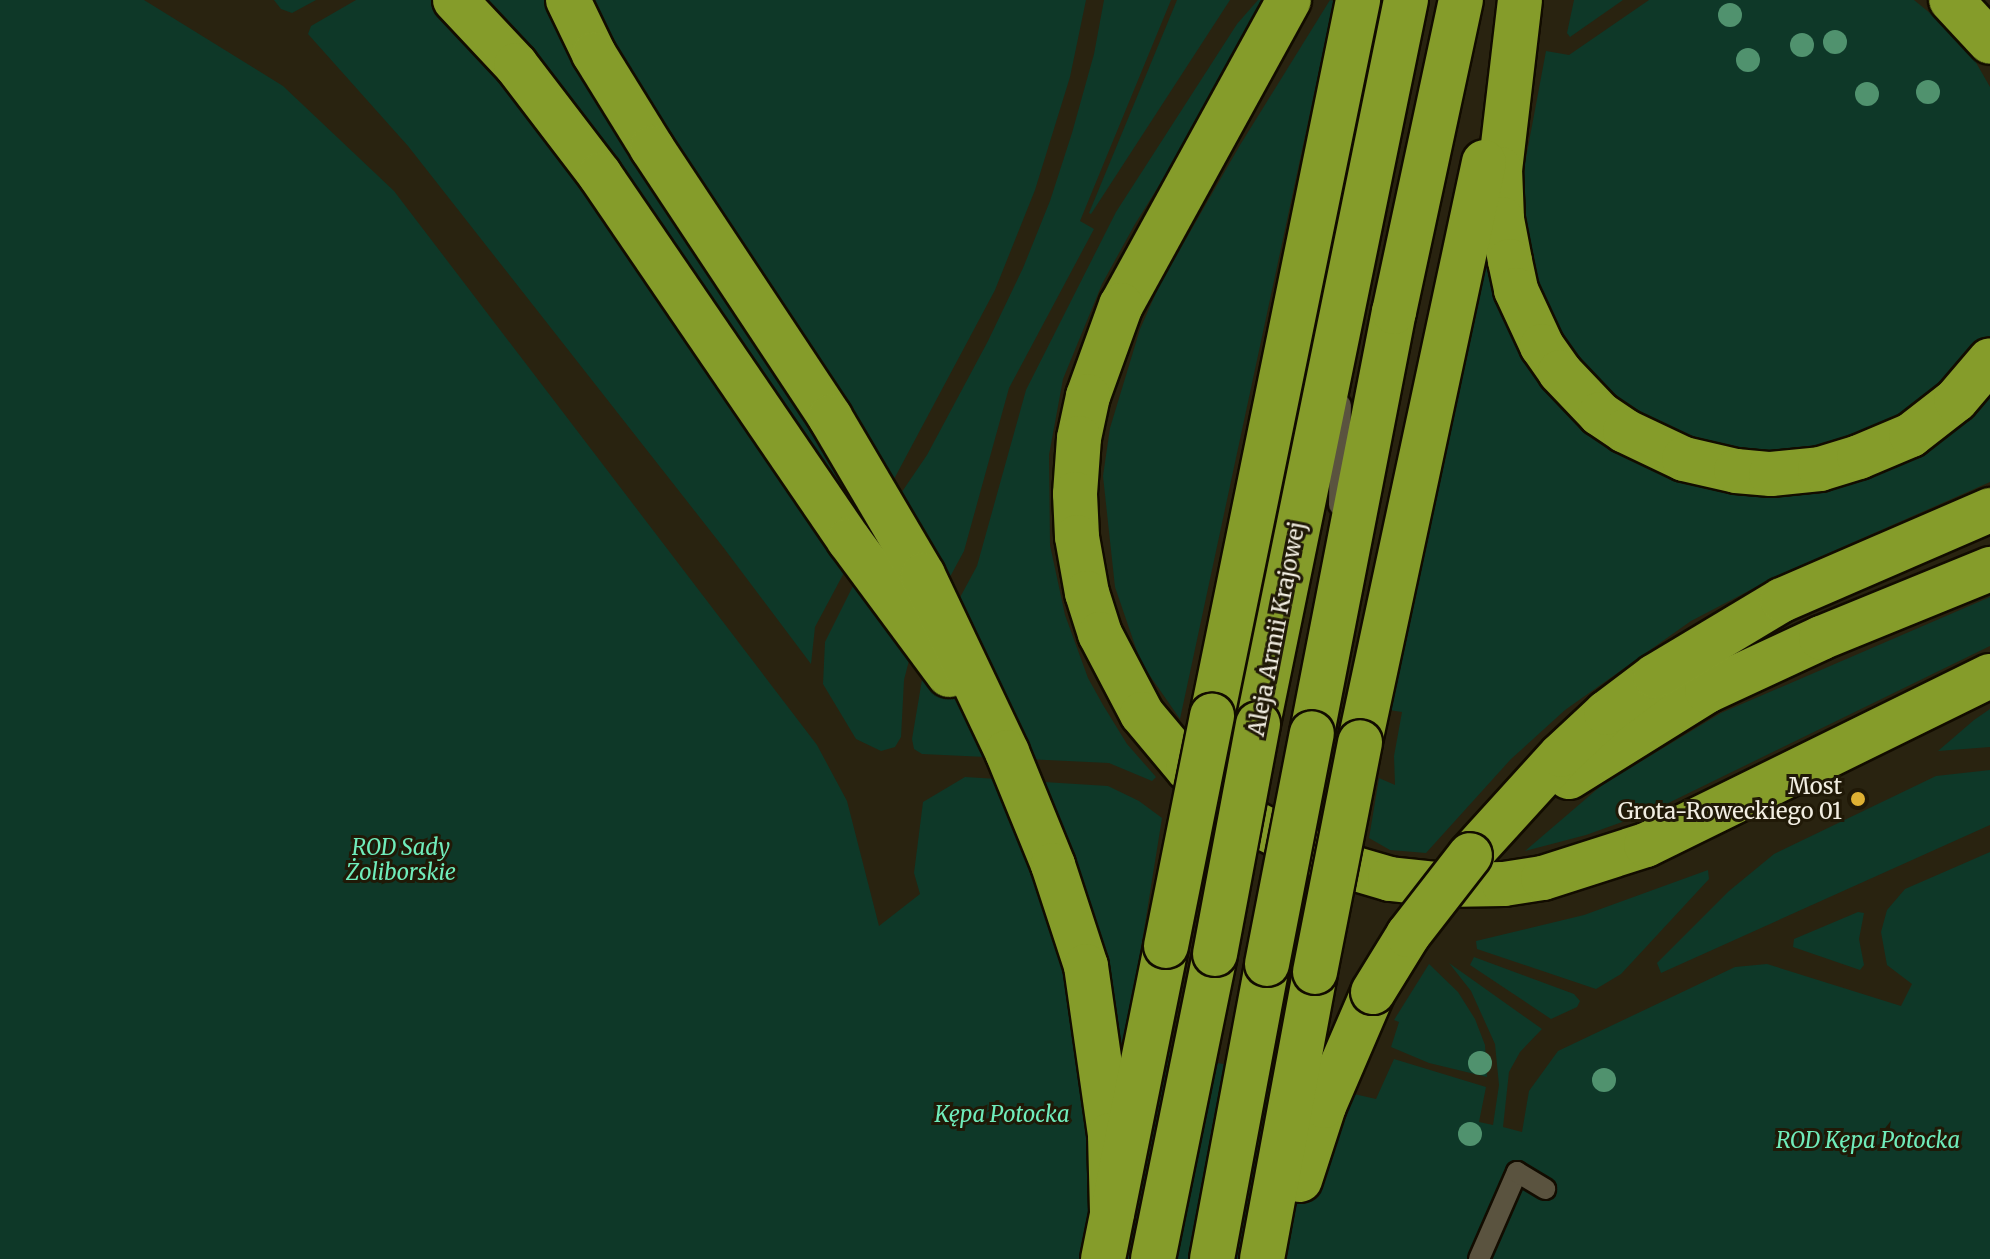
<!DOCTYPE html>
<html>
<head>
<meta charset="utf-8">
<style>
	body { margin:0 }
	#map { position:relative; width:1990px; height:1259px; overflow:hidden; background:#292310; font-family:Merriweather,serif }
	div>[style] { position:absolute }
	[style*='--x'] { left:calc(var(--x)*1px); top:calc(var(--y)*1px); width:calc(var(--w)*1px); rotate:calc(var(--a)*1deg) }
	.green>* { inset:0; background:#0e3828 }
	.roads { filter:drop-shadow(2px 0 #120c00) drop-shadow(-2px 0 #120c00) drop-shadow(0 2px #120c00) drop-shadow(0 -2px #120c00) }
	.service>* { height:20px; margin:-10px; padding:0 10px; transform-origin:10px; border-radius:10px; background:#5a533f }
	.motorway>* { height:44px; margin:-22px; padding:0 22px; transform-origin:22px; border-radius:22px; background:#859c2a }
	.bridges { filter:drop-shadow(2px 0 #120c00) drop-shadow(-2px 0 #120c00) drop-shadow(0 2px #120c00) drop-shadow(0 -2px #120c00) }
	.motorway-bridge>* { height:44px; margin:-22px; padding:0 22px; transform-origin:22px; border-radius:22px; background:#859c2a }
	.trees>* { width:24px; height:24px; margin:-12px; border-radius:50%; background:#50926e }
	.dots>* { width:22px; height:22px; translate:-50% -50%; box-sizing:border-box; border:4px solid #201907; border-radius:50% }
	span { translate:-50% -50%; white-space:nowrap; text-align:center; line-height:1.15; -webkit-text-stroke:6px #201907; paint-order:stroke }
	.street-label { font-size:22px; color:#f2eee2 }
	.poi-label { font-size:22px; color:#f2eee2 }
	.right { translate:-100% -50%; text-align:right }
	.park-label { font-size:22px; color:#6fecbb; font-style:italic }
</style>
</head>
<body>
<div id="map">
	<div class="green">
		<div style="clip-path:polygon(0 0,144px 0,283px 86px,394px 191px,817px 745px,847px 801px,879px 926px,920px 894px,914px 873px,923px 802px,965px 777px,1108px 786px,1139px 801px,1162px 818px,1126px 1042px,1376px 1099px,1394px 1059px,1486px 1087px,1479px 1122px,1493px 1125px,1499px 1085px,1495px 1044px,1471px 991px,1449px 963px,1542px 1029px,1520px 1052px,1509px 1072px,1503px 1127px,1522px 1132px,1529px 1091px,1558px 1051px,1735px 967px,1767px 964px,1901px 1006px,1912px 984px,1887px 965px,1881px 932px,1887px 910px,1905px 889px,1990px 852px,1990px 1259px,0 1259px)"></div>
		<div style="clip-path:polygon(274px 0,316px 0,292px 13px,281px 9px)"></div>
		<div style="clip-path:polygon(356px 0,1086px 0,1070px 77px,1035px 190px,995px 290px,815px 627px,811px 664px,723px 547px,408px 146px,308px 34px,311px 26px)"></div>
		<div style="clip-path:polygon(1104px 0,1171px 0,1080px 221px,1094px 229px,1009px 388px,964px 551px,913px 645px,904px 680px,901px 737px,895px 747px,881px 751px,856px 739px,823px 684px,825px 642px,895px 502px,927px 455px,988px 341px,1023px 268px,1050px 201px,1072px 133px,1094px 54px)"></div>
		<div style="clip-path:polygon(1177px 0,1230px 0,1091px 214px,1089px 213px)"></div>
		<div style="clip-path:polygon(1258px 0,1275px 0,1135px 224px,1102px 284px,1063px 379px,1049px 455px,1050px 545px,1065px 615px,1088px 678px,1103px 705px,1127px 744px,1156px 777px,1152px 781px,1109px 763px,922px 754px,914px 749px,912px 739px,925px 662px,977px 566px,1026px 390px,1116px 212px,1237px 24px)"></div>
		<div style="clip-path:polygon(1330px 0,1334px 1px,1180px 719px,1141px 663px,1115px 587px,1103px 476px,1110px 428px,1140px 329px,1160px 284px,1240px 145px)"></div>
		<div style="clip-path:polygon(1574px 0,1623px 0,1570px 37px,1567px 33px)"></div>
		<div style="clip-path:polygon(1649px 0,1914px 0,1936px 18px,1974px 59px,1990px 87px,1990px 482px,1779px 575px,1691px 621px,1565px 710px,1511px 759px,1426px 853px,1390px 850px,1369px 838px,1379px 778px,1395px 785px,1394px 756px,1402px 712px,1389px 710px,1482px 265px,1487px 262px,1492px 284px,1515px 340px,1533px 276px,1522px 206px,1525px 163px,1546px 51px,1569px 55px)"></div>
		<div style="clip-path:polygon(1990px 597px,1990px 646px,1650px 812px,1586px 835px,1525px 851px,1602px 785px,1721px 713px)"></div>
		<div style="clip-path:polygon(1990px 709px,1990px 747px,1938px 751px,1974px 720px)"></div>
		<div style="clip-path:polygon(1990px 770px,1990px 825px,1661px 973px,1657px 963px,1729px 891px,1774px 854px,1936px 776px)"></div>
		<div style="clip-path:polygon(1708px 870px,1709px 879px,1621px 974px,1596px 989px,1477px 949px,1476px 941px,1584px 915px)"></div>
		<div style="clip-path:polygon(1858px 912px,1864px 913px,1859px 939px,1864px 965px,1860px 970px,1793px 947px,1794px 939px)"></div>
		<div style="clip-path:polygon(1474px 957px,1574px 994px,1580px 1001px,1577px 1007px,1551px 1019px,1470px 965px)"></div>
		<div style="clip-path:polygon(1429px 964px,1458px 992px,1475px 1019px,1485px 1045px,1487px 1077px,1429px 1063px,1391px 1047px,1399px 1022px,1394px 1020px)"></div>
	</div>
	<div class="roads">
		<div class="service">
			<div style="--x:1339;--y:505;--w:100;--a:-88.9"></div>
			<div style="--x:1479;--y:1259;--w:95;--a:-66.4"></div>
			<div style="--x:1517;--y:1172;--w:33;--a:31"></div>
		</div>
		<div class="motorway">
			<div style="--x:455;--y:0;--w:89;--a:46.8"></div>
			<div style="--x:516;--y:65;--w:138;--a:52.6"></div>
			<div style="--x:600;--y:175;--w:442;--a:55.7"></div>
			<div style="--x:849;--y:540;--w:168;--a:53.5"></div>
			<div style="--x:568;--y:0;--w:60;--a:64.3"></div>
			<div style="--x:594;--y:54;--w:110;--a:58.3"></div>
			<div style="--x:652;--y:148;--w:323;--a:56.5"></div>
			<div style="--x:830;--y:417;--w:183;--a:59.5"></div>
			<div style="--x:923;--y:575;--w:196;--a:64.6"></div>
			<div style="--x:1007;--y:752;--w:122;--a:67.8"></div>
			<div style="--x:1053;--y:865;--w:106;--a:71.9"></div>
			<div style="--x:1086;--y:966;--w:171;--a:81.9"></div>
			<div style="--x:1110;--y:1135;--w:78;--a:88.5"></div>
			<div style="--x:1289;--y:0;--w:348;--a:118.8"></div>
			<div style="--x:1121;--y:305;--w:97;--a:109.9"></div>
			<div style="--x:1088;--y:396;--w:43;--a:102.1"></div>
			<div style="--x:1079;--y:438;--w:56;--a:94.1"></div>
			<div style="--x:1075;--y:494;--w:43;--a:87.3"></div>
			<div style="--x:1077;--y:537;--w:57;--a:79.9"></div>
			<div style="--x:1087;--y:593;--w:43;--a:72.4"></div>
			<div style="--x:1100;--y:634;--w:90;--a:62.3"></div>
			<div style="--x:1142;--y:714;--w:72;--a:50.1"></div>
			<div style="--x:1188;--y:769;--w:87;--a:39"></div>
			<div style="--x:1256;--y:824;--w:85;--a:26.6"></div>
			<div style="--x:1332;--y:862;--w:60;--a:16.3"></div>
			<div style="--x:1390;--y:879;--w:55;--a:6.2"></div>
			<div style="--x:1445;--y:885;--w:59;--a:-1"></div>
			<div style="--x:1504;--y:884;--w:39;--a:-9"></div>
			<div style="--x:1543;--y:878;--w:108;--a:-17.8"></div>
			<div style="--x:1646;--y:845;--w:383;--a:-26.2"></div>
			<div style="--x:1520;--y:0;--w:170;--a:96.7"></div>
			<div style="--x:1500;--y:169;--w:50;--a:87.7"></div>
			<div style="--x:1502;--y:219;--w:43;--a:79.2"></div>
			<div style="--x:1510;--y:261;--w:30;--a:78"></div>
			<div style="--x:1516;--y:290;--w:62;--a:65.1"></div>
			<div style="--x:1542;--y:346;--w:32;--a:55"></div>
			<div style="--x:1560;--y:372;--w:58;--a:46.4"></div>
			<div style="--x:1600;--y:414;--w:30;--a:34"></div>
			<div style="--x:1625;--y:431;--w:65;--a:25.4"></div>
			<div style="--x:1684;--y:459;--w:53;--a:13"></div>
			<div style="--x:1736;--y:471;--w:35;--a:5"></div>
			<div style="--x:1771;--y:474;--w:49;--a:-5.8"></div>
			<div style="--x:1820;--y:469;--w:41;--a:-17.1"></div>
			<div style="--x:1859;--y:457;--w:56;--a:-22.9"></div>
			<div style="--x:1911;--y:435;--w:57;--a:-37.9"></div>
			<div style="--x:1956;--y:400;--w:52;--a:-49.6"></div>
			<div style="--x:1951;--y:0;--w:57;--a:47.1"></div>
			<div style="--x:1212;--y:716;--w:731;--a:-78.47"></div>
			<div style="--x:1258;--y:724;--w:739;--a:-78.45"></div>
			<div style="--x:1312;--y:733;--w:429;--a:-79"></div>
			<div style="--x:1394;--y:312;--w:319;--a:-77.9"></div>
			<div style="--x:1360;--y:742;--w:593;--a:-77.93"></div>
			<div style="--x:1569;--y:777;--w:163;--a:-31.9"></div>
			<div style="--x:1707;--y:691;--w:126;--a:-24.9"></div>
			<div style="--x:1821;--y:638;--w:183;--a:-22.2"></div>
			<div style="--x:1470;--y:855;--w:135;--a:-47.7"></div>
			<div style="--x:1561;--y:755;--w:62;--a:-43"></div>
			<div style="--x:1606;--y:713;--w:61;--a:-37.1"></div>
			<div style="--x:1655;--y:676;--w:148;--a:-30.9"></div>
			<div style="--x:1782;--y:600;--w:227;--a:-23.4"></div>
			<div style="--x:1300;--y:1180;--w:78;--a:-72"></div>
			<div style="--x:1324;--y:1106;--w:124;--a:-66.7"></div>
			<div style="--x:1103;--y:1259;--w:319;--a:-78.6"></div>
			<div style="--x:1153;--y:1259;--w:311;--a:-78.5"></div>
			<div style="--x:1212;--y:1259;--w:300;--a:-79.4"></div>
			<div style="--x:1262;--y:1259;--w:292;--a:-79.5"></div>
		</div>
	</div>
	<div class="bridges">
		<div class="motorway-bridge">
			<div style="--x:1166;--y:946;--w:235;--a:-78.7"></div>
			<div style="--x:1215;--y:954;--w:234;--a:-79.4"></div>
			<div style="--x:1267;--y:964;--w:235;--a:-79"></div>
			<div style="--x:1315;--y:972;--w:234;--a:-78.9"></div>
			<div style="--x:1373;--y:992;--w:67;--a:-58.4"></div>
			<div style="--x:1408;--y:935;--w:101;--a:-52.2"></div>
		</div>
	</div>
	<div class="trees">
		<div style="left:1730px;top:15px"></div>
		<div style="left:1835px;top:42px"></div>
		<div style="left:1802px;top:45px"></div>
		<div style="left:1748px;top:60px"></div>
		<div style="left:1928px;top:92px"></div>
		<div style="left:1867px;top:94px"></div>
		<div style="left:1480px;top:1063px"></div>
		<div style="left:1604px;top:1080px"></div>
		<div style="left:1470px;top:1134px"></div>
	</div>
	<div class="dots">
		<div style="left:1858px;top:799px;background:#dfb133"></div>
	</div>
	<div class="street-label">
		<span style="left:1277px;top:629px;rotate:-79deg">Aleja Armii Krajowej</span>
	</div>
	<div class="poi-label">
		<span class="right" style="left:1842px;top:799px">Most<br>Grota-Roweckiego 01</span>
	</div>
	<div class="park-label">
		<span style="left:401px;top:860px">ROD Sady<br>Żoliborskie</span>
		<span style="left:1002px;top:1115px">Kępa Potocka</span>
		<span style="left:1868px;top:1141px">ROD Kępa Potocka</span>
	</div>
</div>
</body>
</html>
